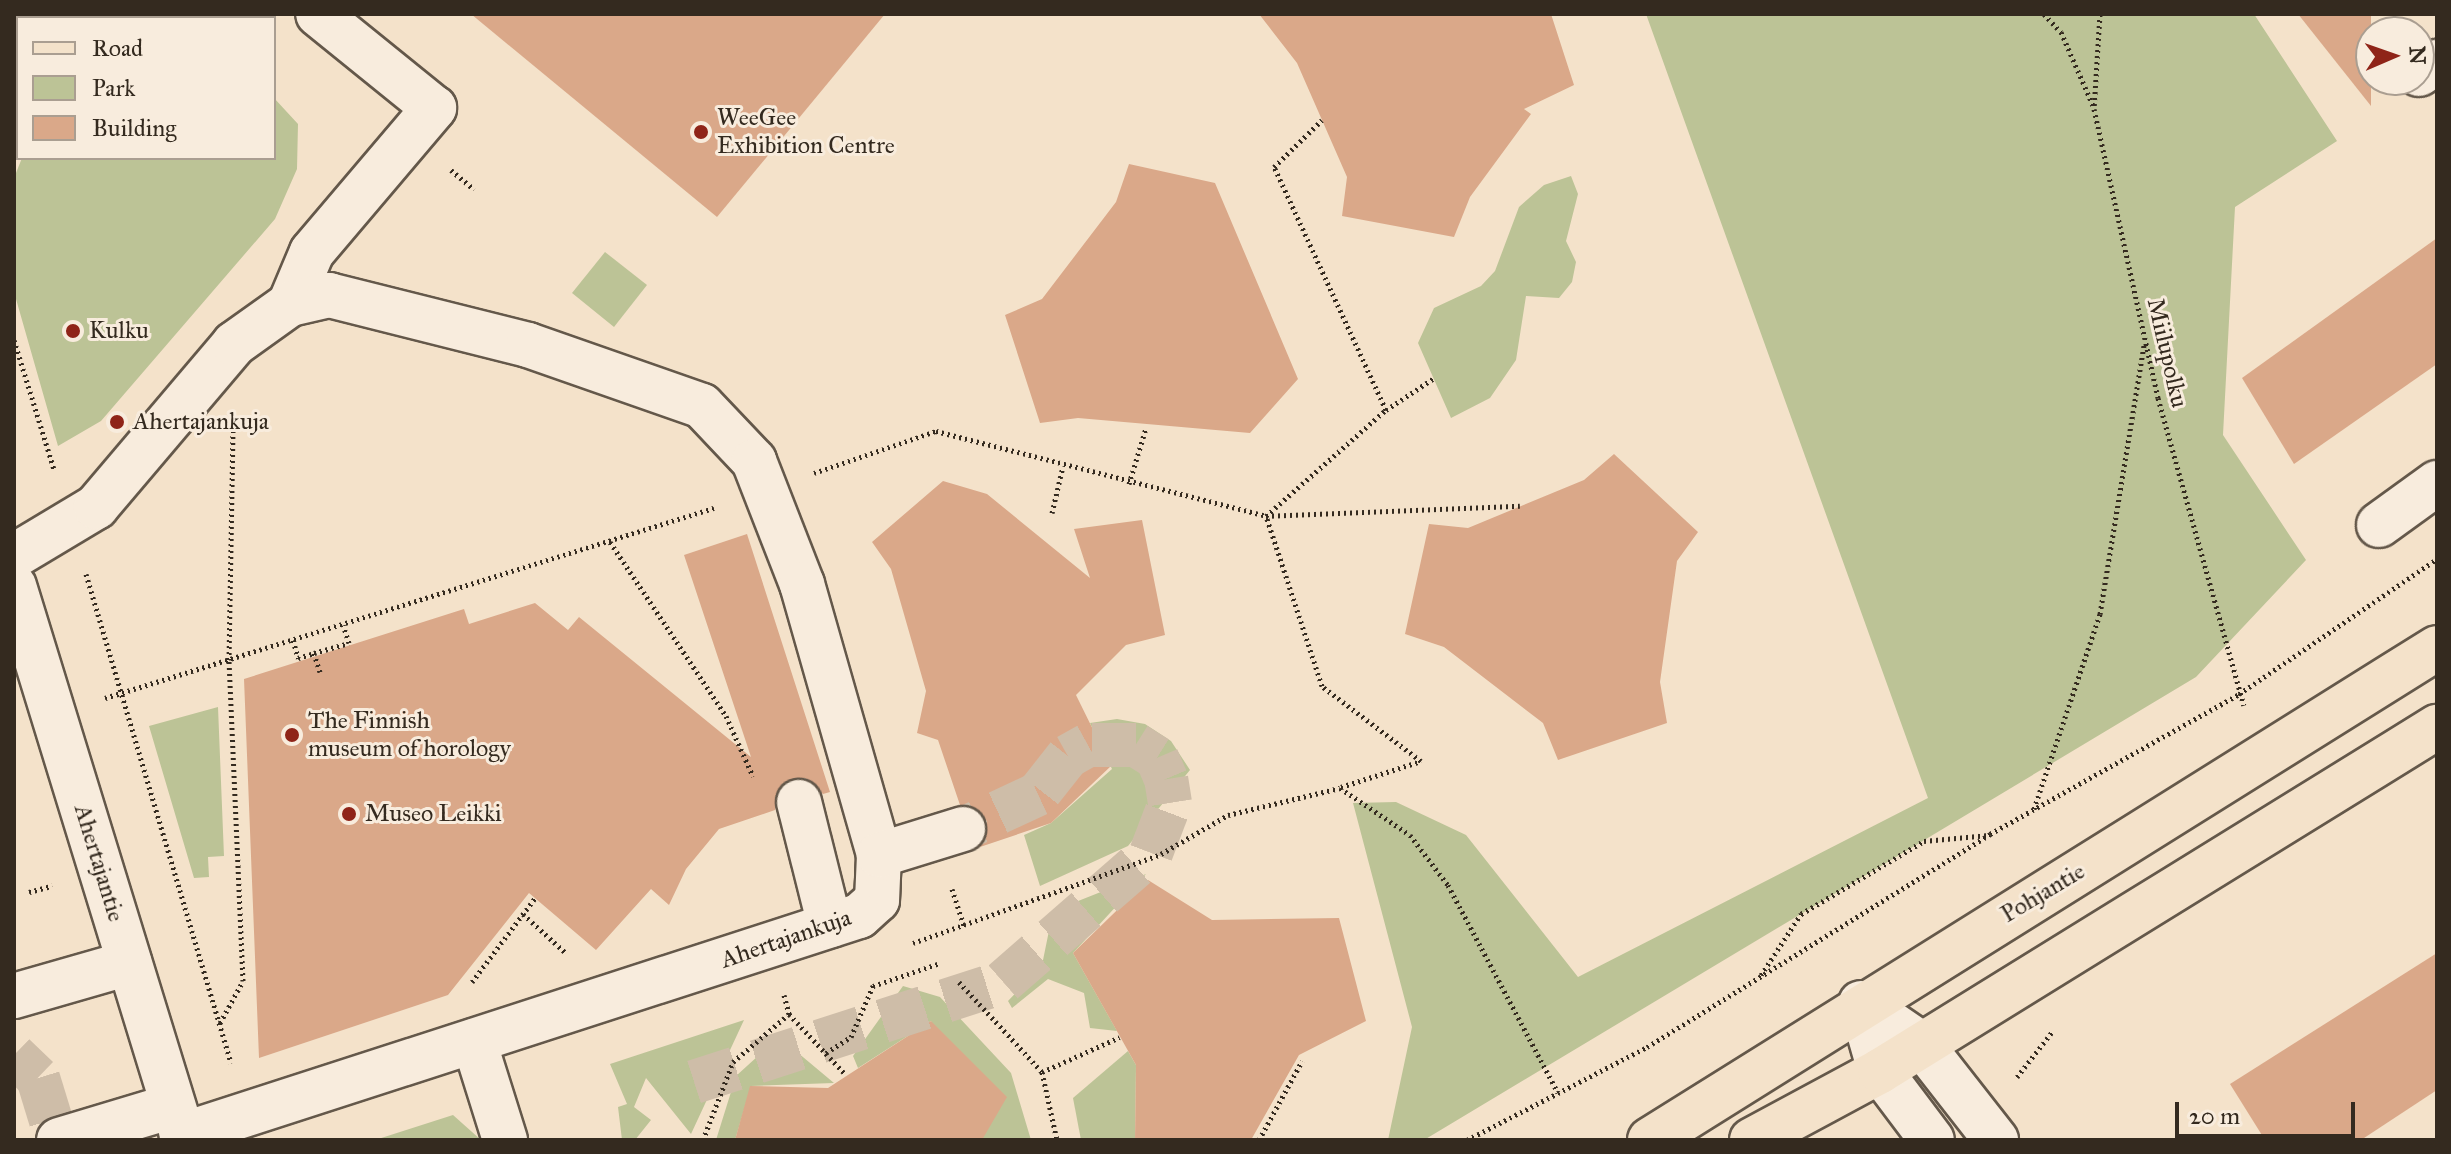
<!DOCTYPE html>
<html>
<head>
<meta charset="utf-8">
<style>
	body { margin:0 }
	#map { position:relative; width:2451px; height:1154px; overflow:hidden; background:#f4e2ca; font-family:"IM FELL Great Primer",serif }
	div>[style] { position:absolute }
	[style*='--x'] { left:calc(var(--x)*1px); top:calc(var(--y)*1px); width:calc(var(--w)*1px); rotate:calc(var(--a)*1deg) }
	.green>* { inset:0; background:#bcc396 }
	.building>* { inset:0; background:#daa889 }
	.minor-tunnel>* { height:44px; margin-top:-22px; transform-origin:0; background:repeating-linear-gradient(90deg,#cebda8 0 44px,transparent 0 66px) }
	.path>* { height:5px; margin-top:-2.5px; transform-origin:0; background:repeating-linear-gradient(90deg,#342a1f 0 2px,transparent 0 6px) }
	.roads { filter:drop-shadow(2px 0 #64584a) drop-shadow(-2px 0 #64584a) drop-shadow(0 2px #64584a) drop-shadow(0 -2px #64584a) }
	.minor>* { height:44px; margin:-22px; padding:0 22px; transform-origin:22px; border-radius:22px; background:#f8ecdd }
	.major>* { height:44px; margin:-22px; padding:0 22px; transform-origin:22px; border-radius:22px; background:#f4e2ca }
	.dots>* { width:22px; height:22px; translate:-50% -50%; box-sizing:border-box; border:4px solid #f8ecdd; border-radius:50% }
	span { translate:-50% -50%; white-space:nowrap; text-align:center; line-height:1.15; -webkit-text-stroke:6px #f8ecdd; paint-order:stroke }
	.poi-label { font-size:24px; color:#342a1f }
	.left { translate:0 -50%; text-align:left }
	.street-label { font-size:24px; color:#342a1f }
	.frame { position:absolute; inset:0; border:16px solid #342a1f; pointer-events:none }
	.legend { position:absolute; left:16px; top:16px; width:260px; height:144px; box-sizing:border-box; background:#f8ecdd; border:2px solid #aa9e91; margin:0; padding:10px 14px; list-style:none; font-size:24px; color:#342a1f }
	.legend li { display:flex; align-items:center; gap:16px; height:40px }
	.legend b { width:40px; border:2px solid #aa9e91 }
	.north { position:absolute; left:2355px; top:16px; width:80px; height:80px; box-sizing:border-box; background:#f8ecdd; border:2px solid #aa9e91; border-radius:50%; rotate:88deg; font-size:22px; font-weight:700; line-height:32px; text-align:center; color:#342a1f }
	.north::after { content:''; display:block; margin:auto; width:28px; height:36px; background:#8f2418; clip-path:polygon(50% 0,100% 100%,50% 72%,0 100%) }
	.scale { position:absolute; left:2175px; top:1102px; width:180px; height:36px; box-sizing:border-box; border:4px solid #342a1f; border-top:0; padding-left:10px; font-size:24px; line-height:28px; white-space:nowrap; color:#342a1f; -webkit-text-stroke:6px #f8ecdd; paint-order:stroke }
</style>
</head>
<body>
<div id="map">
	<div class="green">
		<div style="clip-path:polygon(18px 14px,183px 14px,187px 18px,18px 18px,18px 102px,14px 30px)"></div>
		<div style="clip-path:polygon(1646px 14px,2254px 14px,2337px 141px,2235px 207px,2223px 435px,2306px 560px,2196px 677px,1424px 1140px,1388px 1140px,1412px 1027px,1353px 803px,1396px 802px,1466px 835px,1578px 977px,1928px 798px)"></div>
		<div style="clip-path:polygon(274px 98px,298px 124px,297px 169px,275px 219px,101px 421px,58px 446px,14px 292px,14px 178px,22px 158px,274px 158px)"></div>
		<div style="clip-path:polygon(1571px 176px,1578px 194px,1566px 241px,1576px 262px,1572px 282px,1559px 298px,1526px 296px,1516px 360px,1490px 398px,1451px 418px,1418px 343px,1434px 308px,1481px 286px,1495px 271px,1519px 207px,1544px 185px)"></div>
		<div style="clip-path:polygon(605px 252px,647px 285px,614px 327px,572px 293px)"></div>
		<div style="clip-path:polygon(218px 707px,224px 856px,208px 857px,209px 877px,194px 878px,149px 726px)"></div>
		<div style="clip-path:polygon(1117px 719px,1145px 724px,1171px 741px,1190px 770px,1128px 846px,1040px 886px,1024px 835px,1051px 823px,1112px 769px,1090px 723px)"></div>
		<div style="clip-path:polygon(1146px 874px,1073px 953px,1117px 1031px,1090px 1028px,1084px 993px,1048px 979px,1012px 1008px,1008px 1001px,1024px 984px,1021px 972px,1042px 965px,1053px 911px)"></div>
		<div style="clip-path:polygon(903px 986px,940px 997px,1011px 1073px,1031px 1140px,982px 1140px,931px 1021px,858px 1068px,853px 1056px)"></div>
		<div style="clip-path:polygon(744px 1020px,691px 1134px,646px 1078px,634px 1107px,651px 1120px,635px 1140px,622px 1140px,618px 1107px,627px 1104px,610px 1064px)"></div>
		<div style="clip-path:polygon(779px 1037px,834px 1083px,751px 1086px,735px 1140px,716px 1140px,736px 1076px)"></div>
		<div style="clip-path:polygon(1128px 1051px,1136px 1065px,1135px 1140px,1081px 1140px,1073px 1098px)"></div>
		<div style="clip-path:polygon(453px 1115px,481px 1140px,375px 1140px)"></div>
	</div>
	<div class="building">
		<div style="clip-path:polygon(471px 14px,885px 14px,717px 217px)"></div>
		<div style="clip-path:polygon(1259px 14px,1551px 14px,1574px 85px,1524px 109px,1531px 114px,1470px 197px,1454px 237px,1342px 216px,1347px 177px,1297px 63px)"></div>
		<div style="clip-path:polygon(2298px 14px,2371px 14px,2371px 106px)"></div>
		<div style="clip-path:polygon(1129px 164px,1215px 183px,1298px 379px,1250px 433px,1078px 418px,1040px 423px,1005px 315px,1042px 299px,1116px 202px)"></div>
		<div style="clip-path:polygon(2437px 238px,2437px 364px,2294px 464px,2242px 378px)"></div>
		<div style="clip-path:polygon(1614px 454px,1698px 532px,1677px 561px,1660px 682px,1667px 723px,1558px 760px,1543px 723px,1444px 647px,1405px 634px,1429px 524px,1468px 528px,1584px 480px)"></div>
		<div style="clip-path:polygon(943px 481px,987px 494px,1090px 578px,1074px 529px,1142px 520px,1165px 635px,1126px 645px,1076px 695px,1111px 766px,1051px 823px,980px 847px,987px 821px,960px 805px,938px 740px,917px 733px,926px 691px,891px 569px,872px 542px)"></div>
		<div style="clip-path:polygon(747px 534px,830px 792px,823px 794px,805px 778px,782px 784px,775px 810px,719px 829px,686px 869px,669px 905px,651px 889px,596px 950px,529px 893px,448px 995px,259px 1058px,244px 679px,464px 609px,469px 624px,535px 603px,568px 630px,579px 617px,751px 757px,684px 555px)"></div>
		<div style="clip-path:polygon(1148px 880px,1212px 920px,1339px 918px,1366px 1021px,1299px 1055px,1251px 1140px,1135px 1140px,1136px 1065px,1073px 953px)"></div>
		<div style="clip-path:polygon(2437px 953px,2437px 1090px,2361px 1140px,2265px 1140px,2230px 1084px)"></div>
		<div style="clip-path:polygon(931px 1021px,1007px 1097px,982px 1140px,735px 1140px,750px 1086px,828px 1088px)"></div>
	</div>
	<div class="minor-tunnel">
		<div style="--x:14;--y:1055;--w:33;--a:44"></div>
		<div style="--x:38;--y:1078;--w:62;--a:73"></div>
		<div style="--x:56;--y:1137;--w:11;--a:165"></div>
		<div style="--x:694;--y:1082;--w:325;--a:-17.9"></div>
		<div style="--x:1003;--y:982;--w:196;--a:-41.1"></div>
		<div style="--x:1151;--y:853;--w:53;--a:-69.2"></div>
		<div style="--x:1170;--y:803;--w:24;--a:-99"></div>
		<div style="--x:1166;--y:779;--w:23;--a:-113"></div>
		<div style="--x:1157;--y:758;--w:25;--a:-148"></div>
		<div style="--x:1136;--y:745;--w:48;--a:180"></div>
		<div style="--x:1088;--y:745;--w:23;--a:151"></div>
		<div style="--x:1068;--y:756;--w:48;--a:128.3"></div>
		<div style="--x:1038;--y:794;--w:83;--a:155"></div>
	</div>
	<div class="path">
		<div style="--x:2044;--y:14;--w:25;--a:47"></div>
		<div style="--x:2061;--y:32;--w:83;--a:66.5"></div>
		<div style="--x:2100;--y:14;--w:95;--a:93.6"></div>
		<div style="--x:2094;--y:109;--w:296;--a:77.5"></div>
		<div style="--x:2158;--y:398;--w:319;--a:74.4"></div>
		<div style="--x:451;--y:170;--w:30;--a:40"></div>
		<div style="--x:14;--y:340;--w:135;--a:72.8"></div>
		<div style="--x:1386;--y:410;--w:58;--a:-33.7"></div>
		<div style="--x:814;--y:473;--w:129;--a:-19"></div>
		<div style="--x:936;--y:431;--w:341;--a:14.4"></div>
		<div style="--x:1266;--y:516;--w:160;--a:-41.5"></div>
		<div style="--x:1386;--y:410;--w:268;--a:-114.7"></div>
		<div style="--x:1274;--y:167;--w:67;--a:-44.4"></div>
		<div style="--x:1129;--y:484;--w:59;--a:-73.1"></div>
		<div style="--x:1052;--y:513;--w:48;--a:-76.8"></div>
		<div style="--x:610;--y:542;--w:209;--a:56.3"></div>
		<div style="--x:726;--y:716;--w:66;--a:65.8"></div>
		<div style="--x:86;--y:574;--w:510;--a:73.48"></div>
		<div style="--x:293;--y:640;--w:19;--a:74"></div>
		<div style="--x:298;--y:658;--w:17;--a:-17"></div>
		<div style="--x:320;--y:672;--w:20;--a:-108"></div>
		<div style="--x:314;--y:653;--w:36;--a:-16"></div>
		<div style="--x:349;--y:643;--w:19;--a:-108"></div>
		<div style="--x:105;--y:698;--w:638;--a:-17.33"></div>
		<div style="--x:1421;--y:761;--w:124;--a:-142.9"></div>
		<div style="--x:1322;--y:686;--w:179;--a:-108.2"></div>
		<div style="--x:1266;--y:516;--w:254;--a:-2.3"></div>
		<div style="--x:1341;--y:787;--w:84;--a:-18"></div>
		<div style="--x:2034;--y:809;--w:206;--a:-71.3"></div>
		<div style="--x:2100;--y:614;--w:273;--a:-80.7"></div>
		<div style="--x:952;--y:889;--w:39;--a:72"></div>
		<div style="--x:29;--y:892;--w:24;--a:-15"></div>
		<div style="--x:523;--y:914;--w:59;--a:42.3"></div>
		<div style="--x:913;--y:943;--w:263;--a:-19.7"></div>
		<div style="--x:1161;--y:854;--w:78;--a:-30.2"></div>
		<div style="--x:1228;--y:815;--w:115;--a:-13.6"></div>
		<div style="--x:1340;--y:788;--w:84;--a:33.9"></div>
		<div style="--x:1410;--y:835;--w:63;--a:52.8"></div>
		<div style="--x:1448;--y:885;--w:235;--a:62.1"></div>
		<div style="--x:1761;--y:975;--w:73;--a:-56.7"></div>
		<div style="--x:1801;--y:914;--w:143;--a:-30.7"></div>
		<div style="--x:1924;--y:841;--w:65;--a:-5.3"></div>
		<div style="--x:472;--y:982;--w:105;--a:-53.1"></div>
		<div style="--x:959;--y:982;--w:122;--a:47.3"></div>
		<div style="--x:1042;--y:1072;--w:70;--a:77.6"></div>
		<div style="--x:784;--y:995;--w:20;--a:75"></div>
		<div style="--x:789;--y:1014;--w:83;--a:46.9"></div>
		<div style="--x:220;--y:1023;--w:48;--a:-61.3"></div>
		<div style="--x:243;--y:981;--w:321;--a:-92.5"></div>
		<div style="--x:229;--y:660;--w:229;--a:-89"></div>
		<div style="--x:826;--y:1053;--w:30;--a:-33"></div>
		<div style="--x:851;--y:1037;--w:56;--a:-66.7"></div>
		<div style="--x:873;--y:986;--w:71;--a:-18.9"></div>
		<div style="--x:1042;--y:1072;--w:85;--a:-24.2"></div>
		<div style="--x:2017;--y:1077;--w:57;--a:-52.1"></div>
		<div style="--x:703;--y:1140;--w:84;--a:-69"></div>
		<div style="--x:733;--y:1062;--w:74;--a:-40.6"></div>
		<div style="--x:1259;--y:1140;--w:90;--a:-61.4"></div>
		<div style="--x:1467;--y:1140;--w:203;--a:-27.3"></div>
		<div style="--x:1647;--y:1047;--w:404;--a:-31.8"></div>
		<div style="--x:1990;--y:834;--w:286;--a:-29.3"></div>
		<div style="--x:2239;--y:694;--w:240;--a:-34.3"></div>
	</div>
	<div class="roads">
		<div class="minor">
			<div style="--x:2419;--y:74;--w:22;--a:-34"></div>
			<div style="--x:290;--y:304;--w:56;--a:-67.1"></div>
			<div style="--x:312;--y:252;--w:189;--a:-49.7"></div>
			<div style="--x:434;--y:108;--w:149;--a:-141"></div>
			<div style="--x:2379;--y:525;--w:72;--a:-35.9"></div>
			<div style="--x:14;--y:556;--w:96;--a:-30.9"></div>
			<div style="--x:96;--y:507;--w:214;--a:-49.7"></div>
			<div style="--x:234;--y:344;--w:69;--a:-35.5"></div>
			<div style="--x:290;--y:304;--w:40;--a:-13"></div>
			<div style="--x:329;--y:295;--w:205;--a:14.1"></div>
			<div style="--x:528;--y:345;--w:184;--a:19.3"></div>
			<div style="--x:702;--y:406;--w:76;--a:46.6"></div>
			<div style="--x:754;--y:461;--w:132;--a:68.7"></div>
			<div style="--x:802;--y:584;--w:282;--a:74.1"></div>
			<div style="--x:879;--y:855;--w:45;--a:92.5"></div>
			<div style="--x:877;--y:900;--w:24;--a:138"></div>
			<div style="--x:859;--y:916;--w:712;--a:162.07"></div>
			<div style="--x:14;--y:586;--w:579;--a:72.94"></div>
			<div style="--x:799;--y:802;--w:127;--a:75.9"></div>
			<div style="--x:879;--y:855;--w:88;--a:-17.2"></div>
			<div style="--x:14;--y:996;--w:120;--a:-16"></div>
			<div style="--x:1861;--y:1003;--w:73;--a:34.3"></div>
			<div style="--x:1921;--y:1044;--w:122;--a:52"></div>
			<div style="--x:1870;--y:1036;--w:36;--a:74"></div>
			<div style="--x:1880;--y:1071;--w:86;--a:53"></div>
			<div style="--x:474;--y:1041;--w:104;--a:72.6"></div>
			<div style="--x:59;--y:1140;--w:118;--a:-16.7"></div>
		</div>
		<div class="major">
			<div style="--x:1650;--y:1140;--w:928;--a:-32.01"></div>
			<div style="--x:1752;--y:1140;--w:145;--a:-28.3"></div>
			<div style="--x:1880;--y:1071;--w:655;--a:-31.7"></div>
		</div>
	</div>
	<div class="dots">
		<div style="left:701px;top:132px;background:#8f2418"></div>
		<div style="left:73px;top:331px;background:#8f2418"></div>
		<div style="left:117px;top:422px;background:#8f2418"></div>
		<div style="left:292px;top:735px;background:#8f2418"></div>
		<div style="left:349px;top:814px;background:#8f2418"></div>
	</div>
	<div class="poi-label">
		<span class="left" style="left:717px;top:132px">WeeGee<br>Exhibition Centre</span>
		<span class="left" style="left:89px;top:331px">Kulku</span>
		<span class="left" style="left:133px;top:422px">Ahertajankuja</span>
		<span class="left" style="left:308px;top:735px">The Finnish<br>museum of horology</span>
		<span class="left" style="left:365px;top:814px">Museo Leikki</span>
	</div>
	<div class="street-label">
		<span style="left:2167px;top:353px;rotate:77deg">Miilupolku</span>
		<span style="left:99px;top:863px;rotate:73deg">Ahertajantie</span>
		<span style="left:2043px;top:893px;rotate:-31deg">Pohjantie</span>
		<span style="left:786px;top:939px;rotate:-19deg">Ahertajankuja</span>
	</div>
	<div class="frame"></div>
	<ul class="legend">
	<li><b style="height:10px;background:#f4e2ca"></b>Road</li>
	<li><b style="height:22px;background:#bcc396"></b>Park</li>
	<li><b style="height:22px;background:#daa889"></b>Building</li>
	</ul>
	<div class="north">N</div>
	<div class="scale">20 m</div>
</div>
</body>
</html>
